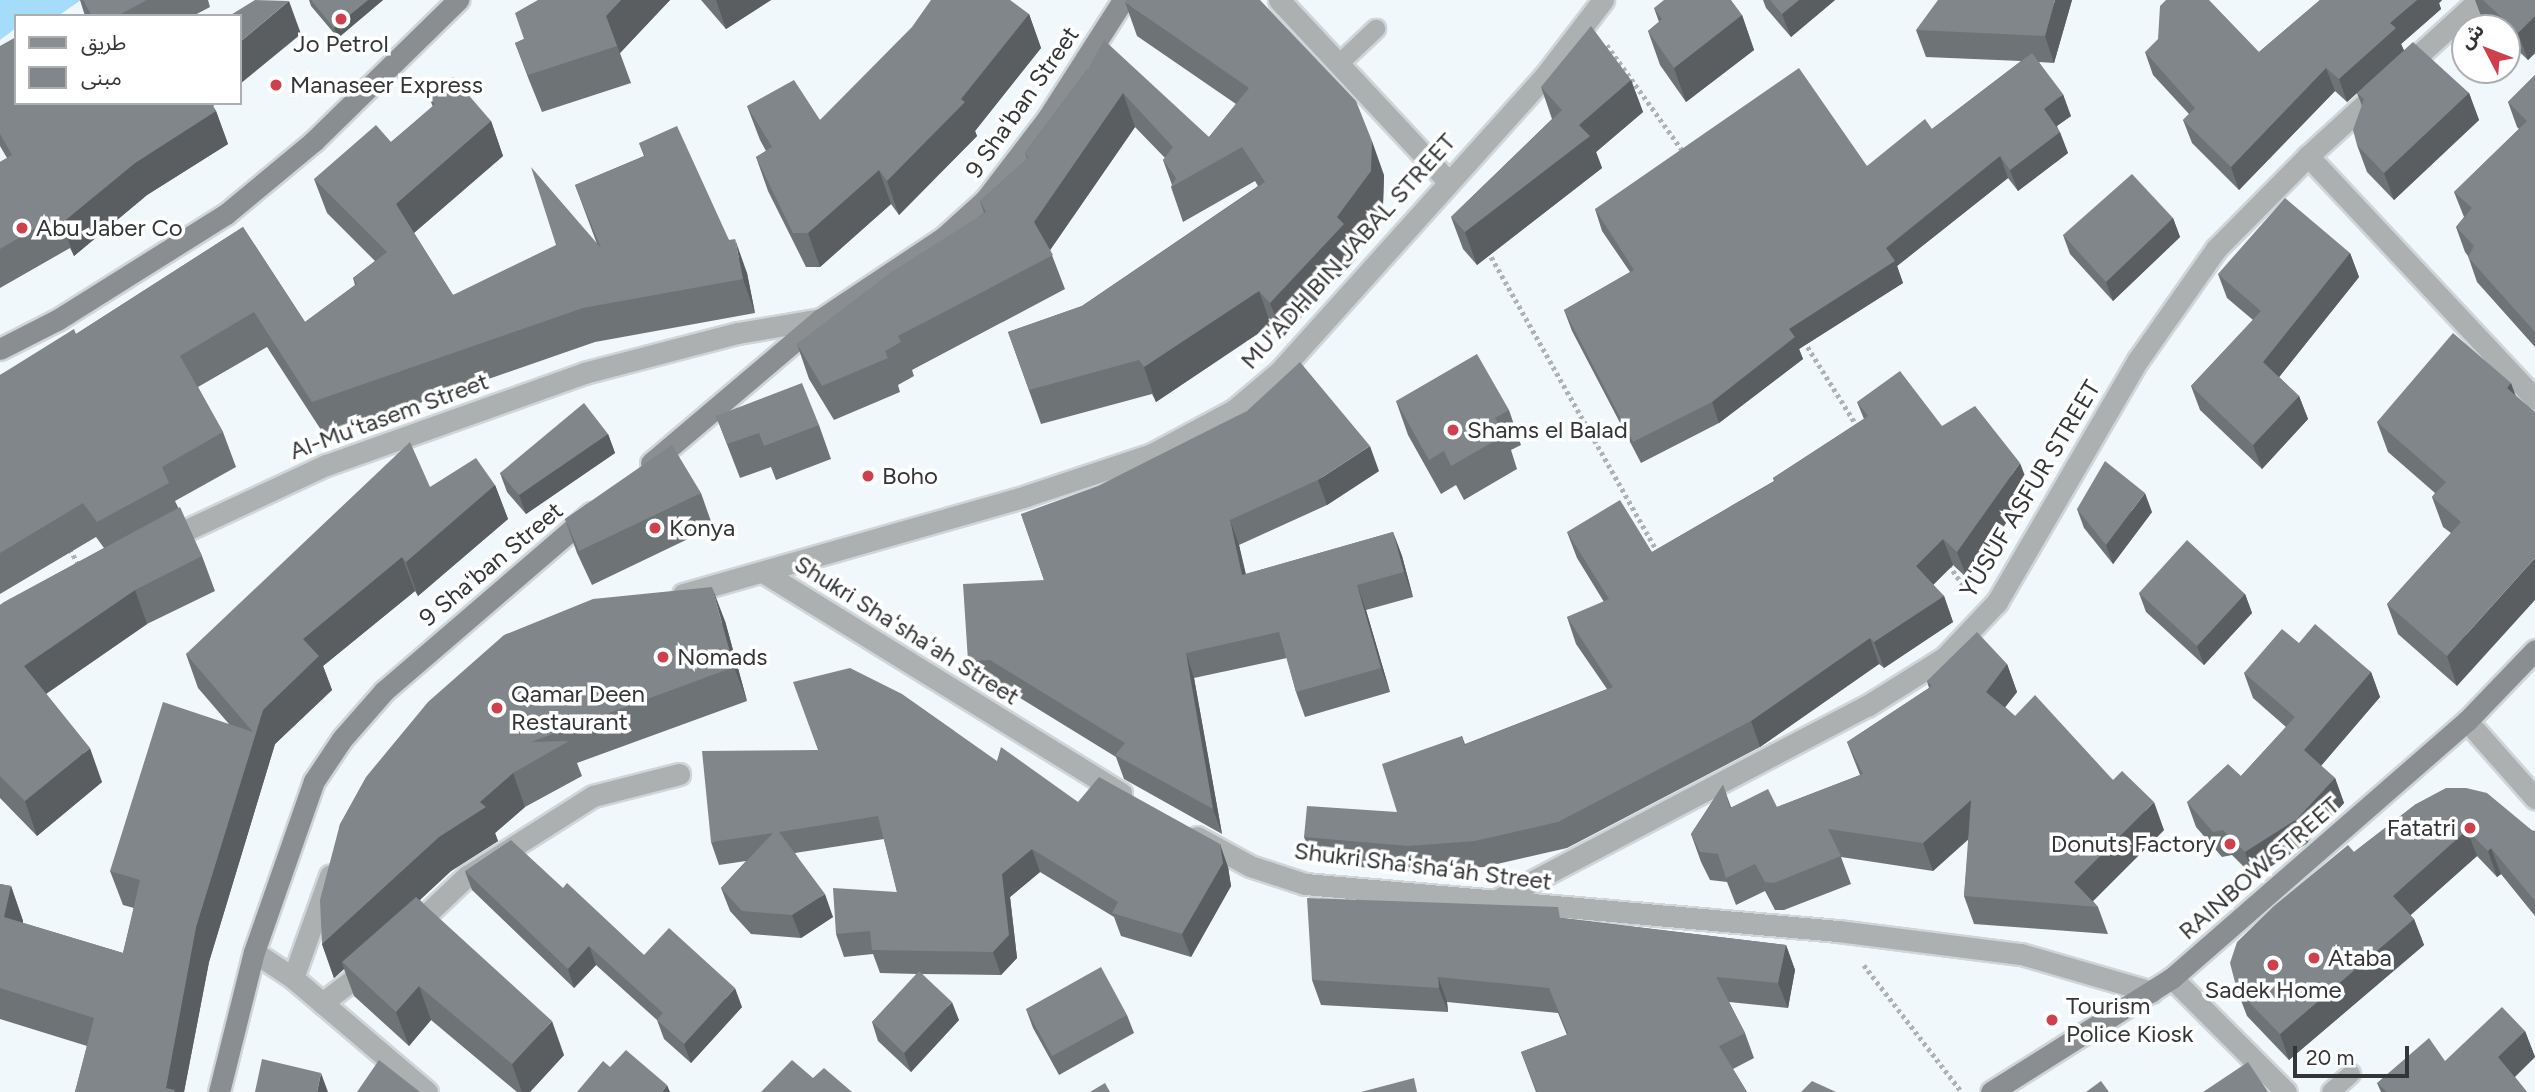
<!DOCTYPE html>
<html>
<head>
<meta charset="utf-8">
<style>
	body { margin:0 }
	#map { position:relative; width:2535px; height:1092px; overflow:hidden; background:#f1f8fb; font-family:Figtree,"Noto Sans Arabic",sans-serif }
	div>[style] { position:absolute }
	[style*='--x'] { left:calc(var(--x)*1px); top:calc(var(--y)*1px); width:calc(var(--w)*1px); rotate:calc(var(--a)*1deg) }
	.green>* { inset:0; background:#a4dcf9 }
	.path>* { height:4.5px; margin-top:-2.25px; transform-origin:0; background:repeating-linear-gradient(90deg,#adb2b5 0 3.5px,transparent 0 7px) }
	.roads { filter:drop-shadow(2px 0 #cfd5d8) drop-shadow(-2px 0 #cfd5d8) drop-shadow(0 2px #cfd5d8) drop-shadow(0 -2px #cfd5d8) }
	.lane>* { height:18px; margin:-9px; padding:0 9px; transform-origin:9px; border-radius:9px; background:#adb0b1 }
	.street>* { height:21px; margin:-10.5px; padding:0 10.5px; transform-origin:10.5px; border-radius:10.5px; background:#adb0b1 }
	.secondary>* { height:21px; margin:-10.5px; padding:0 10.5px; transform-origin:10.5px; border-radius:10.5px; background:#8a8e90 }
	.wall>* { inset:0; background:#6e7376 }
	.shaded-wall>* { inset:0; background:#5a5e60 }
	.building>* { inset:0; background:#808689 }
	.dots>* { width:19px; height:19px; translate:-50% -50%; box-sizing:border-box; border:4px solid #fff; border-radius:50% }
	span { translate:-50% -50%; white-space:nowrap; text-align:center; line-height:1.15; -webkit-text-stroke:7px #fff; paint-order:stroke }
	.poi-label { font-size:24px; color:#333536 }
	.left { translate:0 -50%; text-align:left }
	.right { translate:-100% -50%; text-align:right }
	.street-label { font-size:24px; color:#333536 }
	.legend { position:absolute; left:14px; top:14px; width:228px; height:91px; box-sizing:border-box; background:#fff; border:2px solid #adaeaf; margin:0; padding:9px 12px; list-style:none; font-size:21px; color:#333536 }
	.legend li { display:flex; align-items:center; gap:14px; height:35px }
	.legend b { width:35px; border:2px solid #adaeaf }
	.north { position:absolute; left:2451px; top:14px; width:70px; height:70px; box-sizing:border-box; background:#fff; border:2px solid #adaeaf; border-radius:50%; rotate:312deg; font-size:19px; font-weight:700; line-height:28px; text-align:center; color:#333536 }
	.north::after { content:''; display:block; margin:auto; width:24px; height:32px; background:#d03f4c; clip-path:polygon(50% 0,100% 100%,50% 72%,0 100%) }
	.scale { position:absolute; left:2293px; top:1046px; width:116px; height:32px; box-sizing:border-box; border:4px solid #333536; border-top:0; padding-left:9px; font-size:21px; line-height:24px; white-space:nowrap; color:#333536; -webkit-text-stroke:5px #fff; paint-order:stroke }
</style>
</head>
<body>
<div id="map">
	<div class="green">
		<div style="clip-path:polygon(0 0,81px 0,58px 16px,16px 16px,16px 28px,0 40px)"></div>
	</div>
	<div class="path">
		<div style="--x:1607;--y:45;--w:134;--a:54.4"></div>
		<div style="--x:1488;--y:251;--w:348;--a:60.6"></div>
		<div style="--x:1804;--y:341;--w:104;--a:58"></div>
		<div style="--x:70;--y:549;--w:18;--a:61"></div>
		<div style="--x:1949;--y:565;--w:33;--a:55"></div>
		<div style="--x:1864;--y:965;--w:159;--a:52.4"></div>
	</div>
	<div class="roads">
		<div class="lane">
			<div style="--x:1340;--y:63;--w:50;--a:-43.4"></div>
			<div style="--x:2331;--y:1092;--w:27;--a:-42"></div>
		</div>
		<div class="street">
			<div style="--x:1279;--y:0;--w:248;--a:47"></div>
			<div style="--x:2308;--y:156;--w:333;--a:46.9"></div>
			<div style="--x:165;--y:540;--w:178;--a:-25"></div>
			<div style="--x:326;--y:465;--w:274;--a:-19.6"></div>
			<div style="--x:584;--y:373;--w:159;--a:-14.6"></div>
			<div style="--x:738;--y:333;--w:84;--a:-9.6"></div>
			<div style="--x:763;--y:572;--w:421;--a:31.7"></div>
			<div style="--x:683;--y:594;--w:357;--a:-15.9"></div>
			<div style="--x:1026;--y:496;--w:133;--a:-18.4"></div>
			<div style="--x:1152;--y:454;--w:93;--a:-28.2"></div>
			<div style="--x:1234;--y:410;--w:60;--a:-40.3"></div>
			<div style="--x:1280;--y:371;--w:395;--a:-48.1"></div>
			<div style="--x:1544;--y:77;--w:97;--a:-52.5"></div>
			<div style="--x:2467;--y:721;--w:103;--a:48.6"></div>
			<div style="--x:1197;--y:837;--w:60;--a:28.7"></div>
			<div style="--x:1250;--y:866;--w:58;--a:18.1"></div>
			<div style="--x:1305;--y:884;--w:535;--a:5.04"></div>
			<div style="--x:1838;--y:931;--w:184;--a:7.2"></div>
			<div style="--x:2021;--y:954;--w:136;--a:16.2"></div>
			<div style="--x:1491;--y:903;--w:424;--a:-27.7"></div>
			<div style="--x:1867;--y:706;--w:92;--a:-32.1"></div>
			<div style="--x:1945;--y:657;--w:76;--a:-46.6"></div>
			<div style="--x:1997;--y:602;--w:280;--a:-59.8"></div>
			<div style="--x:2138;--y:360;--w:136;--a:-54.9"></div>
			<div style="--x:2216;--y:249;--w:131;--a:-45.3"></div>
			<div style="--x:2308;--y:156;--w:231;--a:-42.4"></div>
			<div style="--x:410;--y:930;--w:79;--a:-43.5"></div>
			<div style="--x:467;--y:876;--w:149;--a:-32.4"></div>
			<div style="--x:593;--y:796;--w:89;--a:-14.3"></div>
			<div style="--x:254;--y:952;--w:47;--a:33.7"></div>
			<div style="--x:293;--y:978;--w:176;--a:40.4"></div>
			<div style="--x:293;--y:978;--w:109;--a:-70.2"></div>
			<div style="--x:2172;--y:978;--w:161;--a:45"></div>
			<div style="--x:322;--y:1003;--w:61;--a:-37.1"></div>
		</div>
		<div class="secondary">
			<div style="--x:0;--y:349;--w:64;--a:-27"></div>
			<div style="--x:57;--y:320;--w:199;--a:-32.1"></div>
			<div style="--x:226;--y:214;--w:114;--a:-39.7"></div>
			<div style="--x:314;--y:141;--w:202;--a:-44.4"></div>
			<div style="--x:651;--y:463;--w:223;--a:-40.3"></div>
			<div style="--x:821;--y:319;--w:148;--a:-33.7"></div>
			<div style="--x:944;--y:237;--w:55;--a:-42.1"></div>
			<div style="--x:985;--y:200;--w:102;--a:-52.6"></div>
			<div style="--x:1047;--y:119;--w:141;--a:-57.4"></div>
			<div style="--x:219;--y:1092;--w:144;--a:-76"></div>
			<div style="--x:254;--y:952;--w:181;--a:-70.7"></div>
			<div style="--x:314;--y:781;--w:50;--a:-56.3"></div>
			<div style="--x:342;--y:739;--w:64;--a:-48.8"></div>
			<div style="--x:384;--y:691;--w:273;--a:-40.7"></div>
			<div style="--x:1991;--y:1092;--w:214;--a:-32.2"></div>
			<div style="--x:2172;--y:978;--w:391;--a:-41.1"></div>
			<div style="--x:2467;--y:721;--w:98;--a:-46.2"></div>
		</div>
	</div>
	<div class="wall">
		<div style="clip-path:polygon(80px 0,208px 0,210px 7px,193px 16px,85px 16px)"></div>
		<div style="clip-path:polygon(309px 0,383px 0,338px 38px,311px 6px)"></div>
		<div style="clip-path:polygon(538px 0,670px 0,620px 53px,631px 83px,542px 112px,529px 80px,515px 43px,524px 39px)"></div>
		<div style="clip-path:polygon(701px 0,771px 0,726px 29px)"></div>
		<div style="clip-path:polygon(1763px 0,1835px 0,1791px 37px,1766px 8px)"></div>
		<div style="clip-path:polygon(2072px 0,2054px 63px,2039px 62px,2071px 116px,2057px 126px,2068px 153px,2018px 191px,2008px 178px,1897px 266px,1903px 283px,1799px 349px,1803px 359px,1719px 423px,1641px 463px,1572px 331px,1564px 310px,1630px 272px,1602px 231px,1595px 209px,1867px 166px,1932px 129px,2021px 61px,1926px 57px,1916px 30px)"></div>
		<div style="clip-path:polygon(2320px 0,2442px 0,2439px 3px,2441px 9px,2401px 44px,2404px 50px,2469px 93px,2479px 120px,2394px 200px,2367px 172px,2357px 145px,2362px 106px,2357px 93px,2347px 102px,2335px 91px,2239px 190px,2192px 143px,2183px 120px,2189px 114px,2153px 75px,2145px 52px,2259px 52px)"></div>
		<div style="clip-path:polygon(2475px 0,2535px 0,2535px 53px,2528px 60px,2507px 40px,2507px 28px,2494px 28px,2481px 16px)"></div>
		<div style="clip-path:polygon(1125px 2px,1384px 175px,1383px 205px,1352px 247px,1357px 258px,1283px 337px,1271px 325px,1156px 402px,1152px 394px,1041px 424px,1008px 332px,1082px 306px,1258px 186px,1255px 181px,1183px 222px,1171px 187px,1172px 185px,1163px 160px,1165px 158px,1135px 127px,1050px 250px,1065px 289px,912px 370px,914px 376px,898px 385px,900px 392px,834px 420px,809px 379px,797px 344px,984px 213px,980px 201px,1027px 159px,1025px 153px,1088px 69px,1209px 137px,1236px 104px,1137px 36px)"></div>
		<div style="clip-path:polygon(1654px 8px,1742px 15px,1754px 50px,1686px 102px,1660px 65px,1648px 31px,1659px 22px)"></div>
		<div style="clip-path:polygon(1029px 14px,1041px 48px,975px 131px,977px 136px,899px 215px,891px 204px,820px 267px,806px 267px,768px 191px,756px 157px,766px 151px,760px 140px,747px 106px,820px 120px)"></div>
		<div style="clip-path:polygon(0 46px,16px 103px,217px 103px,213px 106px,216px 111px,228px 144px,147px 195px,74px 256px,70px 248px,0 288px,0 162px,7px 158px,0 146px)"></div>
		<div style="clip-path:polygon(2535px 75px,2535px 347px,2477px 282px,2468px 256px,2465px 252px,2456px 227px,2464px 217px,2454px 192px,2519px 129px,2517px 127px,2508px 102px)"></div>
		<div style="clip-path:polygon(1631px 80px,1643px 112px,1596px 152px,1602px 168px,1477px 265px,1463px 249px,1451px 217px,1552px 119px,1541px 87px)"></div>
		<div style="clip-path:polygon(429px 97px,491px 121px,503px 156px,414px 233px,453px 295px,597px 244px,575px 185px,644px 156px,639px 143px,729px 240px,747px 273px,755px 313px,595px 342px,325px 436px,267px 347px,198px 387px,223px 432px,236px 467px,175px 501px,202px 556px,215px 591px,147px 624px,46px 694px,102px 782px,37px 836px,0 798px,0 605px,104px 548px,96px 537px,0 594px,0 375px,76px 334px,243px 227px,305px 322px,355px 285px,353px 278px,375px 261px,327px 213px,314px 179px,391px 142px,433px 107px)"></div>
		<div style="clip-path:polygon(2173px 218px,2180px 237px,2113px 301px,2070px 254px,2063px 235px)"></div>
		<div style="clip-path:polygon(2350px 253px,2359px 277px,2279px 377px,2299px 396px,2308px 419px,2262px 469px,2200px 410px,2191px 386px,2253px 320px,2227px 298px,2218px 274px)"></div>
		<div style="clip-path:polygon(2511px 383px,2457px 686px,2398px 634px,2387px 604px,2451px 533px,2443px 527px,2432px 497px,2435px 493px,2388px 452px,2377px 422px)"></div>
		<div style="clip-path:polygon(1396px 401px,1509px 410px,1521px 445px,1511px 450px,1517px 469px,1464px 500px,1456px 485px,1441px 494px,1408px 435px)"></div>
		<div style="clip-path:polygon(1857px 402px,1942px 426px,2030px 489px,1967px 578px,1953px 565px,1933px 585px,1944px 596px,1953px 622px,1884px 668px,1879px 664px,1760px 747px,1567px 848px,1484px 867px,1417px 872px,1314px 863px,1304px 837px,1397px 812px,1462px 736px,1465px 744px,1607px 689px,1576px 644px,1567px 617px,1604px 602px,1577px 558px,1567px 532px,1652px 552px,1774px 481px,1773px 478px,1864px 419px)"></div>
		<div style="clip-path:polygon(716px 416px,819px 425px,831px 459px,776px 480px,771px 467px,740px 478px)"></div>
		<div style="clip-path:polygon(608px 434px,615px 453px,526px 514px,507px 492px,500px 473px)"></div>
		<div style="clip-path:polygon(1379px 471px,1327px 505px,1239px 545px,1246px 574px,1393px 532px,1402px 556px,1413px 597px,1366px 610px,1390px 692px,1305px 717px,1296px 692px,1287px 658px,1194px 678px,1222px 834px,1124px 779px,1116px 757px,999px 685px,977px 686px,968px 661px,1044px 580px,1021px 514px)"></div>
		<div style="clip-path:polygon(495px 485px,508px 519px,418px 596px,415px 591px,323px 666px,332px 690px,275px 744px,209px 962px,184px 1092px,75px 1092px,87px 1046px,0 1019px,0 884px,11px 886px,23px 921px,23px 923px,123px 953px,134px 908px,123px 905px,110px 871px,229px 724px,198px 688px,186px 654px,430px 487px)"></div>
		<div style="clip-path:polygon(701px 493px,713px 527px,592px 585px,577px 553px,565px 519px)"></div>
		<div style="clip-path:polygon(2077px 509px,2152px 512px,2113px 564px,2084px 528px)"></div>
		<div style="clip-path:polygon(2139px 593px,2245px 594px,2252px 613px,2204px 665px,2146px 612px)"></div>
		<div style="clip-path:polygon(725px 621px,747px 701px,577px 763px,582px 776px,525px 807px,495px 833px,498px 841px,451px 871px,420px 900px,564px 1055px,530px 1092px,517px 1092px,431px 1020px,409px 1046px,354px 996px,344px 969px,334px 978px,322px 944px,340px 824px)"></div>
		<div style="clip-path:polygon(2299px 643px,2371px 672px,2380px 697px,2321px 766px,2335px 778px,2344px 803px,2306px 844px,2254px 877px,2232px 855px,2222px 857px,2196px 827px,2187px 802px,2241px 776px,2286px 727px,2253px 698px,2244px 673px)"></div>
		<div style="clip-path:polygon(2007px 664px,2017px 692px,2005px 707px,2015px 716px,2113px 780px,2164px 830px,2093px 901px,2098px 907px,2108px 934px,1974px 924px,1964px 896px,1969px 839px,1933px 871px,1841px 857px,1851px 884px,1784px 910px,1775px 910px,1765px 891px,1736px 905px,1727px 882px,1710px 880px,1701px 862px,1691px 834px,1723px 785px,1731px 807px,1777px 807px,1860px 775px,1847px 742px,1929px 688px,1927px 681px)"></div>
		<div style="clip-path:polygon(997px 761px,1078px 802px,1228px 867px,1231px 886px,1191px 957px,1121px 936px,1114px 917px,1040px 872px,1010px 897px,1017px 958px,1001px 975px,922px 974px,959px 1020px,911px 1072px,878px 1041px,872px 1022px,917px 974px,880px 973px,873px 954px,844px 957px,836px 934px,897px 892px,884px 839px,795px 853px,833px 917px,801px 938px,751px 934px,730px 911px,721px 888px,746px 861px,719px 865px,711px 842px)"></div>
		<div style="clip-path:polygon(2416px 804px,2535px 831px,2535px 916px,2501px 874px,2497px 877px,2477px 856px,2410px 915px,2414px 919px,2424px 945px,2289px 1060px,2247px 1016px,2237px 990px,2354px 852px)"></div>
		<div style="clip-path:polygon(465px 871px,563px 888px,644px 955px,742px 1007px,691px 1063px,664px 1039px,657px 1020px,596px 965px,574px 988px,472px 890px)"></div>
		<div style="clip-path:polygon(1562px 918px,1786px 945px,1795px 970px,1788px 1008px,1729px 1002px,1745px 1033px,1754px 1058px,1733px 1069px,1747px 1092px,1536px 1092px,1521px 1052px,1567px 1035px,1558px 1013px,1447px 1002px,1448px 1012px,1321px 1005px,1312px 980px)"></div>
		<div style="clip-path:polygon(1026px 1009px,1127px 1015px,1134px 1033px,1059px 1075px,1033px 1028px)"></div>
		<div style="clip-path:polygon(2525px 1031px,2535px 1057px,2515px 1077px,2527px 1092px,2381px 1092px,2377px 1083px,2445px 1061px)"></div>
	</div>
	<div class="shaded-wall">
		<div style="clip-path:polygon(368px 0,383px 0,338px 38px,334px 28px)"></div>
		<div style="clip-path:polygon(621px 0,670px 0,620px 53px,606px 16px)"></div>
		<div style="clip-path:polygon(716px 0,771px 0,726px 29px)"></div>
		<div style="clip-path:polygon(1799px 0,1835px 0,1791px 37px,1782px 14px)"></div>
		<div style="clip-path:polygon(2055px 0,2072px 0,2054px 63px,2045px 36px)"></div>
		<div style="clip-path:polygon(2417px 0,2442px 0,2439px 3px,2441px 9px,2401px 44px,2404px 51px,2347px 102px,2339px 79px,2390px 23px)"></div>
		<div style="clip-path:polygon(289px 1px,301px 34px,240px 84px,240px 42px)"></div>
		<div style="clip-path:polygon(1029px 14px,1041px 48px,975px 131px,977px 136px,899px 215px,887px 181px,961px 99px)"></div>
		<div style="clip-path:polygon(1742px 15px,1754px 50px,1686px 102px,1674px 68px)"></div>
		<div style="clip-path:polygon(2535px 16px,2535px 53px,2528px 60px,2518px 33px)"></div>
		<div style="clip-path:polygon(2326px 68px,2335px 91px,2239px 190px,2231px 167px)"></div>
		<div style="clip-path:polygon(1631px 80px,1643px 112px,1596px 152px,1602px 168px,1477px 265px,1465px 232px,1579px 125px)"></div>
		<div style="clip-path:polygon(1123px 93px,1135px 127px,1046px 256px,1034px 222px)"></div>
		<div style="clip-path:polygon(2469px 93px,2479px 120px,2394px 200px,2384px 173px)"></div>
		<div style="clip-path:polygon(2063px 94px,2071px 116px,2051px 130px,2044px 109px)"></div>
		<div style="clip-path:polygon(216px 111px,228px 144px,147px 195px,74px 256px,62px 223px,135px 163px)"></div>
		<div style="clip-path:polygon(491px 121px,503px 156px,408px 238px,396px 204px)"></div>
		<div style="clip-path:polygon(2060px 132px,2068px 153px,2018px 191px,2010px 170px)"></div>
		<div style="clip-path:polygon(1372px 141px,1384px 175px,1383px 205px,1352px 247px,1357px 258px,1283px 337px,1270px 303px,1337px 217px)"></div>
		<div style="clip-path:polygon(2000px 156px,2008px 178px,1897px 266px,1903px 283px,1799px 349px,1803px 359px,1719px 423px,1712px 402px,1789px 329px,1886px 248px)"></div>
		<div style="clip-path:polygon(879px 170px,891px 204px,820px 267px,808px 233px)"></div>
		<div style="clip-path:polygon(2173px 218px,2180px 237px,2113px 301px,2106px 282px)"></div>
		<div style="clip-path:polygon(735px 239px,747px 273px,755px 313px,743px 279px)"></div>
		<div style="clip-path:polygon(2350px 253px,2359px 277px,2272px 386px,2263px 362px)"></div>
		<div style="clip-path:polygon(1259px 291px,1271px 325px,1156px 402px,1144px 367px)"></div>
		<div style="clip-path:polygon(2511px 383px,2522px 413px,2507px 388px)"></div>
		<div style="clip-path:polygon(2299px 396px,2308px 419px,2262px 469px,2253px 445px)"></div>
		<div style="clip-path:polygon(608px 434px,615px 453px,526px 514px,519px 495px)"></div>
		<div style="clip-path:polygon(1370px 446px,1379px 471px,1327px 505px,1318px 480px)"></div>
		<div style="clip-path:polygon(2020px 463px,2030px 489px,1967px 578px,1957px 552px)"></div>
		<div style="clip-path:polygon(495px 485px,508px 519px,418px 596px,406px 562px)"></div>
		<div style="clip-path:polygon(2145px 493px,2152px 512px,2113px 564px,2106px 545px)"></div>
		<div style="clip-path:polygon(1230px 520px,1239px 545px,1251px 600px,1242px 575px)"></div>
		<div style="clip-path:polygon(1393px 532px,1402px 556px,1413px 597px,1404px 572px)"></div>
		<div style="clip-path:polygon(1943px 539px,1953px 565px,1926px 592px,1916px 566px)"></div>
		<div style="clip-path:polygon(402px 557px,415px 591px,323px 666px,332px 690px,275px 744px,209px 962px,184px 1092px,168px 1092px,166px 1088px,196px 927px,263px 710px,303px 639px)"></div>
		<div style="clip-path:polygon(2535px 558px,2535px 600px,2457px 686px,2447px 656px)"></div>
		<div style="clip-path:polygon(1357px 585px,1366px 610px,1390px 692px,1381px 668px)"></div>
		<div style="clip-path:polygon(712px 587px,725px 621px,747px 701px,734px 667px)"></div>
		<div style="clip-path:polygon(135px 590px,147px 624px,37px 700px,24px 666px)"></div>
		<div style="clip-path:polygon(2245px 594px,2252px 613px,2204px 665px,2197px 646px)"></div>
		<div style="clip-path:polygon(1944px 596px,1953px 622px,1884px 668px,1874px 642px)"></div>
		<div style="clip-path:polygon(1870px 638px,1879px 664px,1760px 747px,1751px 721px)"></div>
		<div style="clip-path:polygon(1186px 653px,1194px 678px,1222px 834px,1213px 809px)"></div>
		<div style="clip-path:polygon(2007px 664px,2017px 692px,1996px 719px,1986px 692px)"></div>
		<div style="clip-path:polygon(2371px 672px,2380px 697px,2313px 775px,2304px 750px)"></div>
		<div style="clip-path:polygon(90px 748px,102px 782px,37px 836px,25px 801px)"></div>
		<div style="clip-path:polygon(513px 773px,525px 807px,495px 833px,498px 841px,451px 871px,347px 967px,342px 962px,344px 969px,334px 978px,322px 944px,439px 837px)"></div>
		<div style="clip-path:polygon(2335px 778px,2344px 803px,2306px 844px,2254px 877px,2245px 852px)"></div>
		<div style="clip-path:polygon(1971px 800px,1981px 827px,1933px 871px,1923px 843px)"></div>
		<div style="clip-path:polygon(2154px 802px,2164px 830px,2088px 906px,2074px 882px)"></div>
		<div style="clip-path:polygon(2467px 830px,2477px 856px,2403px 922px,2393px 896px)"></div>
		<div style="clip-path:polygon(1220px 844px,1228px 867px,1231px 886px,1191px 957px,1182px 934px)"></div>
		<div style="clip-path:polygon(2491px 848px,2501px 874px,2497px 877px,2488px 851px)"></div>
		<div style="clip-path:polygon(1032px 849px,1040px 872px,1010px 897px,1017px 958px,1001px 975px,993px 952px,1002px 874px)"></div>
		<div style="clip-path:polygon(11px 886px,23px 921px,16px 951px,4px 917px)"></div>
		<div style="clip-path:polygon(825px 894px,833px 917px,801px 938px,792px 915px)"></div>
		<div style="clip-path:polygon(2414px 919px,2424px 945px,2289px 1060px,2280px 1034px)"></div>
		<div style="clip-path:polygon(1786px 945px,1795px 970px,1788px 1008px,1778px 983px)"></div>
		<div style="clip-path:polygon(589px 946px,596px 965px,574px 988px,568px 969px)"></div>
		<div style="clip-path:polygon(1438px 977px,1447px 1002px,1448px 1012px,1439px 988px)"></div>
		<div style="clip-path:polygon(419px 986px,431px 1020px,409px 1046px,396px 1012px)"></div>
		<div style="clip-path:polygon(735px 988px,742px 1007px,691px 1063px,684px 1044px)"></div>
		<div style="clip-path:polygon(952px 1002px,959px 1020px,911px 1072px,904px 1053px)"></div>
		<div style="clip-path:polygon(552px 1021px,564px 1055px,530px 1092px,522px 1092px,512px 1064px)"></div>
		<div style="clip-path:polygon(2525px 1031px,2535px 1057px,2508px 1083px,2498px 1057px)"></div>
		<div style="clip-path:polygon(321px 1073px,328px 1092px,317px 1092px)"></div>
		<div style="clip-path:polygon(667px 1085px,670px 1092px,662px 1092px)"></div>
	</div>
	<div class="building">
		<div style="clip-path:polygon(83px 0,147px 0,117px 16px,92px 16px)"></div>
		<div style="clip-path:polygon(255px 0,289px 1px,240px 42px,240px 16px,229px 16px)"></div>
		<div style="clip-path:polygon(311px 0,368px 0,334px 28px)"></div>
		<div style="clip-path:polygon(538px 0,621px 0,606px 16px,617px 46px,528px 75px,515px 43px,524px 39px,515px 13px)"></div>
		<div style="clip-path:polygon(931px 0,1010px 0,1029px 14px,961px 99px,965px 102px,887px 181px,879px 170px,808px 233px,793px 233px,756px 157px,772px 147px,747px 106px,794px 80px,820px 120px,912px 27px)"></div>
		<div style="clip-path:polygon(1126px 0,1260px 0,1356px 101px,1372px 141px,1371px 171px,1337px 217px,1344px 224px,1270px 303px,1259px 291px,1144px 367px,1139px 360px,1029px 390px,1008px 332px,1082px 306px,1265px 182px,1242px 147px,1171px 187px,1176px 178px,1163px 160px,1173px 147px,1123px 93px,1034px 222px,1053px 255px,898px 336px,901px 342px,885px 351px,888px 358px,822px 386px,797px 344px,890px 273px,986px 212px,980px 201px,1028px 158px,1025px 153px,1088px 69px,1104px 40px,1209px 137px,1249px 88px,1125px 2px)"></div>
		<div style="clip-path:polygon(1664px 0,1731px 0,1742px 15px,1674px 68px,1648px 31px,1662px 19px,1654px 8px)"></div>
		<div style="clip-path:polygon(1770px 0,1799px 0,1782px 14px)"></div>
		<div style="clip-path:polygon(1938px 0,2055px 0,2045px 36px,1916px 30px)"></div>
		<div style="clip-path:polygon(2166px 0,2209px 0,2259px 52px,2320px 0,2417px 0,2390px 23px,2396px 28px,2339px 79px,2326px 68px,2231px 167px,2183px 120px,2195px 108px,2145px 52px,2158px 39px,2160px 6px)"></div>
		<div style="clip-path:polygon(2483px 0,2535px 0,2535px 16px,2518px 33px)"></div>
		<div style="clip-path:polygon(1591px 26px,1631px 80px,1579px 125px,1590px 136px,1465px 232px,1451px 217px,1562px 110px,1541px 87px)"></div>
		<div style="clip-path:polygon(16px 37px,16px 103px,211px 103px,216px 111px,135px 163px,62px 223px,58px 215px,0 249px,0 162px,12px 155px,0 134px,0 46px)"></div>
		<div style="clip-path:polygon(2413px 42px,2469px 93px,2384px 173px,2357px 145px,2353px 130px,2364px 99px,2357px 93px)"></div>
		<div style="clip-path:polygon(2032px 53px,2063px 94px,2044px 109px,2060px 132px,2010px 170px,2000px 156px,1886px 248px,1895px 261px,1789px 329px,1795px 337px,1712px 402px,1633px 442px,1564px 310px,1634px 270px,1595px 209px,1799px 68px,1867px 166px,1925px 119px,1932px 129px)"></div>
		<div style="clip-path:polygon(2535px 75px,2535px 332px,2468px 257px,2474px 246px,2456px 227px,2472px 208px,2454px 192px,2527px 121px,2508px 102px)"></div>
		<div style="clip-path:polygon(453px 77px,491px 121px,396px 204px,453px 295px,556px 245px,531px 167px,601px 248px,575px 185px,645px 156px,639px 143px,677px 126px,729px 240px,735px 239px,743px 279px,583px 308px,312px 402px,254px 312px,180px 356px,223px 432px,162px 467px,169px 483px,97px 522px,83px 503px,0 553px,0 375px,74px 329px,76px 334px,243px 227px,305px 322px,357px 284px,353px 278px,387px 252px,314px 179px,376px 125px,391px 142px,435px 104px,429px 97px)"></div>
		<div style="clip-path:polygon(2132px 174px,2173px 218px,2106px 282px,2063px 235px)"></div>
		<div style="clip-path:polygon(2285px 198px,2350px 253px,2263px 362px,2299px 396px,2253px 445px,2191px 386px,2261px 311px,2218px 274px)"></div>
		<div style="clip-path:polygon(2453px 333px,2511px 383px,2507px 388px,2535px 412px,2535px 558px,2447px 656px,2387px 604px,2461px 522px,2432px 497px,2446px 482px,2377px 422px)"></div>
		<div style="clip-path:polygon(1477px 354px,1509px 410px,1495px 418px,1505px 435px,1451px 466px,1444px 451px,1429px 460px,1396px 401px)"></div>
		<div style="clip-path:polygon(1300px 362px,1370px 446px,1318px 480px,1230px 520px,1242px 575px,1393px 532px,1404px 572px,1357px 585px,1381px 668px,1296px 692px,1279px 632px,1186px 653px,1213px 809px,1115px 755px,1125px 743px,990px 660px,968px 661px,963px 584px,1044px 580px,1021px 514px,1098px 486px,1247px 411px)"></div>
		<div style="clip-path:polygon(1900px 371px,1942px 426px,1975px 406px,2020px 463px,1957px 552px,1943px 539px,1916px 566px,1944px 596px,1874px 642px,1870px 638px,1751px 721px,1558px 822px,1475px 841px,1408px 846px,1304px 837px,1307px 806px,1397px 812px,1382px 764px,1462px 736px,1464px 745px,1613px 687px,1567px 617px,1609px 599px,1567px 532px,1620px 500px,1652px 552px,1775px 481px,1773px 478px,1868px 416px,1857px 402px)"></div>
		<div style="clip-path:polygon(802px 383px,819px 425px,764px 446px,759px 433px,727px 444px,716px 416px)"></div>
		<div style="clip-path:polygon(584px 403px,608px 434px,519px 495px,500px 473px)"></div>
		<div style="clip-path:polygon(410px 442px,430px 487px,476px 458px,495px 485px,406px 562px,402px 557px,303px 639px,319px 656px,263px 710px,196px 927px,166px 1088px,175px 1090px,174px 1092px,75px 1092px,94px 1018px,0 988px,0 884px,11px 886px,4px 917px,123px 953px,140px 880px,110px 871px,163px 702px,253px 732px,186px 654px)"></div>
		<div style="clip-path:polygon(672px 445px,701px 493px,579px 551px,565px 519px)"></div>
		<div style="clip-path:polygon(2105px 461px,2145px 493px,2106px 545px,2077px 509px)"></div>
		<div style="clip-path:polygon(180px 507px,202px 556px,135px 590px,24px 666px,90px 748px,25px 801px,0 776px,0 605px,4px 602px)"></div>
		<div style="clip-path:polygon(2187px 540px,2245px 594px,2197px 646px,2139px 593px)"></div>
		<div style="clip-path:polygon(712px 587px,734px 667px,531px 742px,569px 741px,513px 773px,480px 802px,486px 807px,439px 837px,322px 944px,320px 900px,340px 824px,366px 777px,428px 702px,504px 635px,593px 599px)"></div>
		<div style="clip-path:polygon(2315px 624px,2371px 672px,2304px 750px,2335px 778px,2297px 819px,2245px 852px,2223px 830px,2213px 832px,2187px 802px,2228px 764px,2241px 776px,2295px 717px,2244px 673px,2282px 629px,2299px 643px)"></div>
		<div style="clip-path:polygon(1977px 632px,2007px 664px,1986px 692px,2015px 716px,2035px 695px,2113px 780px,2122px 771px,2154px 802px,2074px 882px,2098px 907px,1964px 896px,1971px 800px,1923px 843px,1828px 829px,1841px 856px,1774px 883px,1765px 882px,1755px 864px,1726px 878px,1718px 854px,1700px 852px,1691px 834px,1723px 785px,1730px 808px,1768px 789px,1777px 807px,1863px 774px,1847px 742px,1932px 686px,1927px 681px)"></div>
		<div style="clip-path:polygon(850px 668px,902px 694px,997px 761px,1001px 747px,1078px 802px,1099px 777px,1220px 844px,1223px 863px,1182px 934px,1112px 913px,1118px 902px,1032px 849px,1002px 874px,1009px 935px,993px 952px,872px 950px,870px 931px,836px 934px,833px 888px,897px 892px,878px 816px,779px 832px,825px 894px,792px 915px,742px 911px,721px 888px,773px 833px,711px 842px,702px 751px,818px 750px,793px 682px)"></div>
		<div style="clip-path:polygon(2446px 788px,2466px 788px,2487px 793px,2534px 832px,2535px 831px,2535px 901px,2491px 848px,2488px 851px,2467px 830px,2393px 896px,2414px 919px,2280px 1034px,2237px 990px,2230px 963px,2237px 942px,2274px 906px,2348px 845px,2354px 852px,2416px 804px)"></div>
		<div style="clip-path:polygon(511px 840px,563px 888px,567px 883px,644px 955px,669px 928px,735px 988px,684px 1044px,657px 1020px,663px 1013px,589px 946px,568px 969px,465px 871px)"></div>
		<div style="clip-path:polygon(416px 897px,552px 1021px,512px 1064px,419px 986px,396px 1012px,342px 962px)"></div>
		<div style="clip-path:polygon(1307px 898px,1558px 907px,1560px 918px,1786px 945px,1778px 983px,1716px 977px,1745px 1033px,1719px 1046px,1747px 1092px,1537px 1092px,1521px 1052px,1568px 1034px,1549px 988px,1438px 977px,1439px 988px,1312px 980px)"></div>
		<div style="clip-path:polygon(1101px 967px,1127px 1015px,1052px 1056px,1026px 1009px)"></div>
		<div style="clip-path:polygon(919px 971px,952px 1002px,904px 1053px,872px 1022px)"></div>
		<div style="clip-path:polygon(2502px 1007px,2525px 1031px,2498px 1057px,2527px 1092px,2387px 1092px,2377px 1083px,2429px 1038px,2445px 1061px)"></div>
		<div style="clip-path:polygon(626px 1050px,667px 1085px,662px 1092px,577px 1092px,603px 1061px,610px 1067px)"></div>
		<div style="clip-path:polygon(262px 1059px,321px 1073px,317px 1092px,255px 1092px)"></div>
		<div style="clip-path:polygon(379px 1060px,420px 1092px,357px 1092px)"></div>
		<div style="clip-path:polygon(792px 1060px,813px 1078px,824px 1068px,852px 1092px,761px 1092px)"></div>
		<div style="clip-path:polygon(2248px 1062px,2268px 1092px,2203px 1092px)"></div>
		<div style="clip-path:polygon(1414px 1078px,1417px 1092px,1361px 1092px)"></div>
		<div style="clip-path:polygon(1812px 1081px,1836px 1092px,1837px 1092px,1801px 1092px)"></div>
		<div style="clip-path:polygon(2101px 1081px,2109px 1092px,2086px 1092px)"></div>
		<div style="clip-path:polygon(1105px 1083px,1110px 1092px,1090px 1092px)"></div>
	</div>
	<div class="dots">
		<div style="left:341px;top:19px;background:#d03f4c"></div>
		<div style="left:276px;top:85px;background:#d03f4c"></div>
		<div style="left:22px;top:228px;background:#d03f4c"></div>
		<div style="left:1453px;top:430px;background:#d03f4c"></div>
		<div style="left:868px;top:476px;background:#d03f4c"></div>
		<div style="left:655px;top:528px;background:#d03f4c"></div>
		<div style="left:663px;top:657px;background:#d03f4c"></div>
		<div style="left:497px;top:708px;background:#d03f4c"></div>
		<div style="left:2470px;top:828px;background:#d03f4c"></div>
		<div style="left:2230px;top:844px;background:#d03f4c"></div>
		<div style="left:2314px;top:958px;background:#d03f4c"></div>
		<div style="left:2273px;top:965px;background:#d03f4c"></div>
		<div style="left:2052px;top:1020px;background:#d03f4c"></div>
	</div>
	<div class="poi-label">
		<span style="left:341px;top:44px">Jo Petrol</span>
		<span class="left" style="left:290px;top:85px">Manaseer Express</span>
		<span class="left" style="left:36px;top:228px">Abu Jaber Co</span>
		<span class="left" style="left:1467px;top:430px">Shams el Balad</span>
		<span class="left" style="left:882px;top:476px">Boho</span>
		<span class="left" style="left:669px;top:528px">Konya</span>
		<span class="left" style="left:677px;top:657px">Nomads</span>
		<span class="left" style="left:511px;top:708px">Qamar Deen<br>Restaurant</span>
		<span class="right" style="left:2456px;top:828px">Fatatri</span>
		<span class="right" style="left:2216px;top:844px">Donuts Factory</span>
		<span class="left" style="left:2328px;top:958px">Ataba</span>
		<span style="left:2273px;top:990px">Sadek Home</span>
		<span class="left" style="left:2066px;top:1020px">Tourism<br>Police Kiosk</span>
	</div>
	<div class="street-label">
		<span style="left:1022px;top:102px;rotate:-55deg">9 Shaʻban Street</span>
		<span style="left:1348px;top:251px;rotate:-48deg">MU'ADH BIN JABAL STREET</span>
		<span style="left:389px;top:416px;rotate:-20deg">Al-Muʻtasem Street</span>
		<span style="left:2030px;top:489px;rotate:-59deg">YUSUF ASFUR STREET</span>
		<span style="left:491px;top:564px;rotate:-40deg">9 Shaʻban Street</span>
		<span style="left:907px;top:630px;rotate:32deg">Shukri Shaʻshaʻah Street</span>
		<span style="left:1423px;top:866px;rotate:7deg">Shukri Shaʻshaʻah Street</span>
		<span style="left:2259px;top:868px;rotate:-41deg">RAINBOW STREET</span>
	</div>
	<ul class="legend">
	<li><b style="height:9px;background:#8a8e90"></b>طريق</li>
	<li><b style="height:19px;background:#808689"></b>مبنى</li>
	</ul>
	<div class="north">ش</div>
	<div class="scale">20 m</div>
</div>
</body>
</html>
